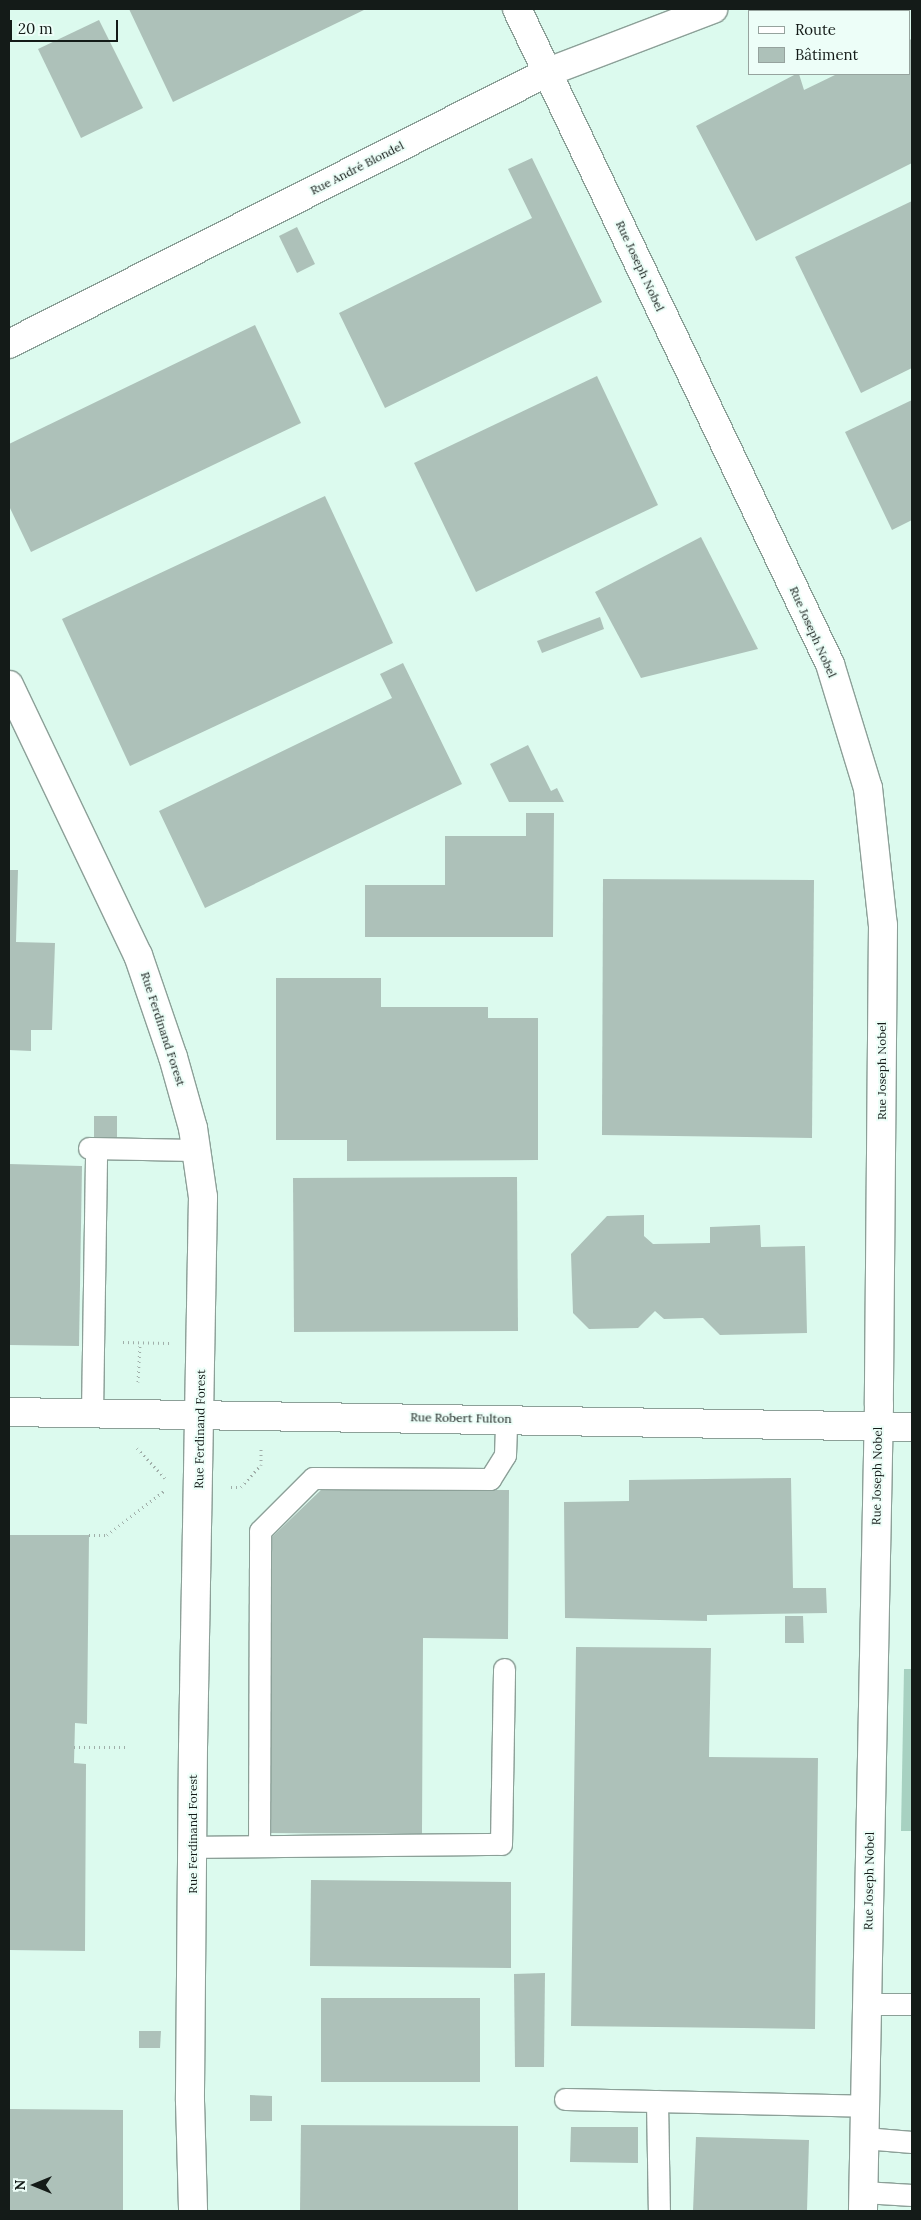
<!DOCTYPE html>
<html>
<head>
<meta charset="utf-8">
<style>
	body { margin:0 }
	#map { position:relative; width:921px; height:2220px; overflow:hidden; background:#edfef8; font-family:Lora,serif }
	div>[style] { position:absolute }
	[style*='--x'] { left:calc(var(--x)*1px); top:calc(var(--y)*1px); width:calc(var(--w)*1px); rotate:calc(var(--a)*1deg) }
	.built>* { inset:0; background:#dcfaee }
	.green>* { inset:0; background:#a7d1c1 }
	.building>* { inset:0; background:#adc1b9 }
	.path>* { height:3px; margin-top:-1.5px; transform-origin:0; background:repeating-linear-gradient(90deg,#a0aea9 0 1px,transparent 0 5px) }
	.roads { filter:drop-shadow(1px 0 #8ca098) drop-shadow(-1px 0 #8ca098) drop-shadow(0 1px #8ca098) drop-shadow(0 -1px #8ca098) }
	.service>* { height:21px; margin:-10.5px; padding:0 10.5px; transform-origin:10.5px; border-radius:10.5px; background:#fff }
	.minor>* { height:28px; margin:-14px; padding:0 14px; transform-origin:14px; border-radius:14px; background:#fff }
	span { translate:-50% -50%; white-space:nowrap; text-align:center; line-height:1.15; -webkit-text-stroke:4px #edfef8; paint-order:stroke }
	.street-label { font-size:12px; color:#141b18 }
	.frame { position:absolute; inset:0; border:10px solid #141b18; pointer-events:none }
	.legend { position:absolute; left:748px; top:10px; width:162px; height:65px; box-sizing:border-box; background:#edfef8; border:1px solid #96a39e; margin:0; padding:6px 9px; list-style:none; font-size:15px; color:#141b18 }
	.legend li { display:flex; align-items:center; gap:10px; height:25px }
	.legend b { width:25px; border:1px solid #96a39e }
	.north { position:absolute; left:10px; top:2160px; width:50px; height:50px; -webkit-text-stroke:4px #edfef8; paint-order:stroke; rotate:270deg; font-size:14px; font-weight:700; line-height:20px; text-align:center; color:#141b18 }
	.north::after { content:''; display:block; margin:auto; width:18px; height:22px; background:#141b18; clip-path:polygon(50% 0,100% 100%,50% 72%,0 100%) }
	.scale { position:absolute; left:10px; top:20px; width:108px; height:22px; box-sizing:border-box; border:2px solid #141b18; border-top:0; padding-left:6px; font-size:15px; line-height:18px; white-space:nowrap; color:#141b18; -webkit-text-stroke:4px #edfef8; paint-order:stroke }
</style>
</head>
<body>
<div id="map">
	<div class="built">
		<div style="clip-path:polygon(evenodd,9px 9px,912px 9px,912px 2211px,9px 2211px,9px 9px,750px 11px,910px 11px,910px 74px,750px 74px,750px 11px)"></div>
	</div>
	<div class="green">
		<div style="clip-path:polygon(904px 1669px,912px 1669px,912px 1831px,901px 1831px)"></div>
	</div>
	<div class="building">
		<div style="clip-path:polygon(129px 9px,366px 9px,173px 102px)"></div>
		<div style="clip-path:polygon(99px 20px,143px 108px,81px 138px,38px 49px)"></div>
		<div style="clip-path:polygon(912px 38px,912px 163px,756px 241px,696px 126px,796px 74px,799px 74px,804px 90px,837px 74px,910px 74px,910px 40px)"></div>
		<div style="clip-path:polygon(532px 158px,602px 302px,385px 408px,339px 313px,532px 218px,508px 169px)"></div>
		<div style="clip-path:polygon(912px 201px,912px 368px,861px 393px,795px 257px)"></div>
		<div style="clip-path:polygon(297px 227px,315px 264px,297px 273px,279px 236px)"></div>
		<div style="clip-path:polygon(255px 325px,301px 423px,31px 552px,9px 506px,9px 444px)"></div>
		<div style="clip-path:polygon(597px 376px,658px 505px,476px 592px,414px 463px)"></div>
		<div style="clip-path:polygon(912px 400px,912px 520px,892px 530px,845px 432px)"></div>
		<div style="clip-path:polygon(325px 496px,393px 643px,130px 766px,62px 619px)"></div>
		<div style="clip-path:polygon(701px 537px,758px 649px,641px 678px,595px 592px)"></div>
		<div style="clip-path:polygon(600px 617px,604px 629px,542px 653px,537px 641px)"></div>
		<div style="clip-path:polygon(403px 663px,462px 784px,205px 908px,159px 811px,392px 698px,380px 674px)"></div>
		<div style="clip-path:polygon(528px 745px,551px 791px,557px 788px,564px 802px,509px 802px,490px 764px)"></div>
		<div style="clip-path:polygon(526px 813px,554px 813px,553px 937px,365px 937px,365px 885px,445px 885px,445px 836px,526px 836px)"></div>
		<div style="clip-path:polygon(9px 870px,18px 870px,16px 942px,55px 943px,52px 1030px,31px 1030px,31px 1051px,9px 1050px)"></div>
		<div style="clip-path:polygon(603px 879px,814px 880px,812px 1138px,602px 1135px)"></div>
		<div style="clip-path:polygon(276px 978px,381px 978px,381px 1007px,488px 1007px,488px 1018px,538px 1018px,538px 1160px,347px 1161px,347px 1140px,276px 1140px)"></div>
		<div style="clip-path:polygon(94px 1116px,117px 1116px,117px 1138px,94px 1138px)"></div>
		<div style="clip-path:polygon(9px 1164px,82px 1166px,79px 1346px,9px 1345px)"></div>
		<div style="clip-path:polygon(517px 1177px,518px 1331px,294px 1332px,293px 1178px)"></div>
		<div style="clip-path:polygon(644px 1215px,644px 1236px,653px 1244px,710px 1243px,710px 1227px,760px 1225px,761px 1247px,805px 1246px,807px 1333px,720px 1335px,703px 1318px,664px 1319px,655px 1311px,638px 1328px,589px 1329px,573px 1313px,571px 1254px,607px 1216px)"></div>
		<div style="clip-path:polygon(791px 1478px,793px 1588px,826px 1588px,827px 1613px,707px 1615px,707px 1621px,565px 1618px,564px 1502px,629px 1501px,629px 1480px)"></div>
		<div style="clip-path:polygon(322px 1489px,509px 1490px,508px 1639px,423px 1638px,422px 1834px,269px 1833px,271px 1538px)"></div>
		<div style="clip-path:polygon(9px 1535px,89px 1535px,87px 1724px,75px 1723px,74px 1763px,86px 1764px,85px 1951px,9px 1950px)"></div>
		<div style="clip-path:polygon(785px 1616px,803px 1616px,804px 1643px,785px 1643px)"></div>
		<div style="clip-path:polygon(576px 1647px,711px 1648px,709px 1757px,818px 1758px,815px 2029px,571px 2026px)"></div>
		<div style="clip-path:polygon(311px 1880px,511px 1882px,511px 1968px,310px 1966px)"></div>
		<div style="clip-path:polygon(545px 1973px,544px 2067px,515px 2067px,514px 1974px)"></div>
		<div style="clip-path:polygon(321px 1998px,480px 1998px,480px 2082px,321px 2082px)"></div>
		<div style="clip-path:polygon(139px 2031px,161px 2031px,160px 2048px,139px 2048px)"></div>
		<div style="clip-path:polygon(250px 2095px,272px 2096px,272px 2121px,250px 2121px)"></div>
		<div style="clip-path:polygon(9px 2109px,123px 2110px,123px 2211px,9px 2211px)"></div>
		<div style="clip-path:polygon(301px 2125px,518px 2126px,518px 2211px,300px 2211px)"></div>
		<div style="clip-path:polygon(571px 2127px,638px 2127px,638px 2163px,570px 2162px)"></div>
		<div style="clip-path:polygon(696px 2137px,809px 2140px,807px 2211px,693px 2211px)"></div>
	</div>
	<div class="path">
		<div style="--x:123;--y:1342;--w:46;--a:1.2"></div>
		<div style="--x:138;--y:1382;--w:39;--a:-87"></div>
		<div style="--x:137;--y:1448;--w:41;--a:47"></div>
		<div style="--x:231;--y:1487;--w:10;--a:0"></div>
		<div style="--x:241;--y:1487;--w:30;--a:-48"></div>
		<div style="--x:261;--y:1465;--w:16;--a:-90"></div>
		<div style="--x:89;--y:1535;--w:18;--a:0"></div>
		<div style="--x:107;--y:1535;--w:72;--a:-37.7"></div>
		<div style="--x:74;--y:1747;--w:52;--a:0"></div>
	</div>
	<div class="roads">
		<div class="service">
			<div style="--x:89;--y:1148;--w:107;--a:1.1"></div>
			<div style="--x:92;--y:1413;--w:264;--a:-89.1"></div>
			<div style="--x:259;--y:1846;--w:315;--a:-89.8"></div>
			<div style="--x:260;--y:1531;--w:75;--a:-45"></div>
			<div style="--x:313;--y:1478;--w:177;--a:0.3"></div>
			<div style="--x:490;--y:1479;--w:28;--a:-58"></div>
			<div style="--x:505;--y:1455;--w:36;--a:-88"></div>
			<div style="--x:193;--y:1847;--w:308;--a:-0.6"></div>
			<div style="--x:501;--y:1844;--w:175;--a:-89"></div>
			<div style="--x:867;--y:2004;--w:45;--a:0"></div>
			<div style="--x:565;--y:2099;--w:300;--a:1.3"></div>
			<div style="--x:657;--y:2101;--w:110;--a:89"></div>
			<div style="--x:864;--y:2138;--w:48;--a:4.8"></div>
			<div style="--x:863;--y:2192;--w:49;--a:3.5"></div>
		</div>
		<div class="minor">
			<div style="--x:517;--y:9;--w:726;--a:64.46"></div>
			<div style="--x:830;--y:664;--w:130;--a:73"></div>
			<div style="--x:868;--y:788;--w:138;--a:83.8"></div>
			<div style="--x:883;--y:925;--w:480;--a:90.5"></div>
			<div style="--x:879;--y:1405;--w:806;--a:91.14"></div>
			<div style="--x:9;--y:344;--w:604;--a:-26.78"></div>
			<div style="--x:548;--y:72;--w:177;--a:-20.9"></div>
			<div style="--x:9;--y:685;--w:299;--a:64.5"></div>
			<div style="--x:138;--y:955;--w:108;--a:71.1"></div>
			<div style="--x:173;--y:1057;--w:74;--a:74.3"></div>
			<div style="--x:193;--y:1128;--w:70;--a:81.8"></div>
			<div style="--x:203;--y:1197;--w:550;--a:91.04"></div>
			<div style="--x:193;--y:1747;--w:354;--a:90.5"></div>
			<div style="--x:190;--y:2101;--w:110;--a:88.4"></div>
			<div style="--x:9;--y:1412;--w:903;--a:0.95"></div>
		</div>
	</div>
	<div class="street-label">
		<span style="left:357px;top:168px;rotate:-27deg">Rue André Blondel</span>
		<span style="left:640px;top:266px;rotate:65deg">Rue Joseph Nobel</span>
		<span style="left:813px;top:632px;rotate:66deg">Rue Joseph Nobel</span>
		<span style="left:163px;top:1029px;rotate:72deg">Rue Ferdinand Forest</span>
		<span style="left:882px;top:1071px;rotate:-90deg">Rue Joseph Nobel</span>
		<span style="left:461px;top:1418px;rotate:1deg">Rue Robert Fulton</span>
		<span style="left:200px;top:1429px;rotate:-89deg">Rue Ferdinand Forest</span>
		<span style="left:877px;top:1476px;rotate:-89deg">Rue Joseph Nobel</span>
		<span style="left:193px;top:1834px;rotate:-90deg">Rue Ferdinand Forest</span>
		<span style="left:869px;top:1881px;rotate:-89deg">Rue Joseph Nobel</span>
	</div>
	<div class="frame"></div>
	<ul class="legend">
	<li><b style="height:6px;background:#fff"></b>Route</li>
	<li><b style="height:14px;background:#adc1b9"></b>Bâtiment</li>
	</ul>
	<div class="north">N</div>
	<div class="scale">20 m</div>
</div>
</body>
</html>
